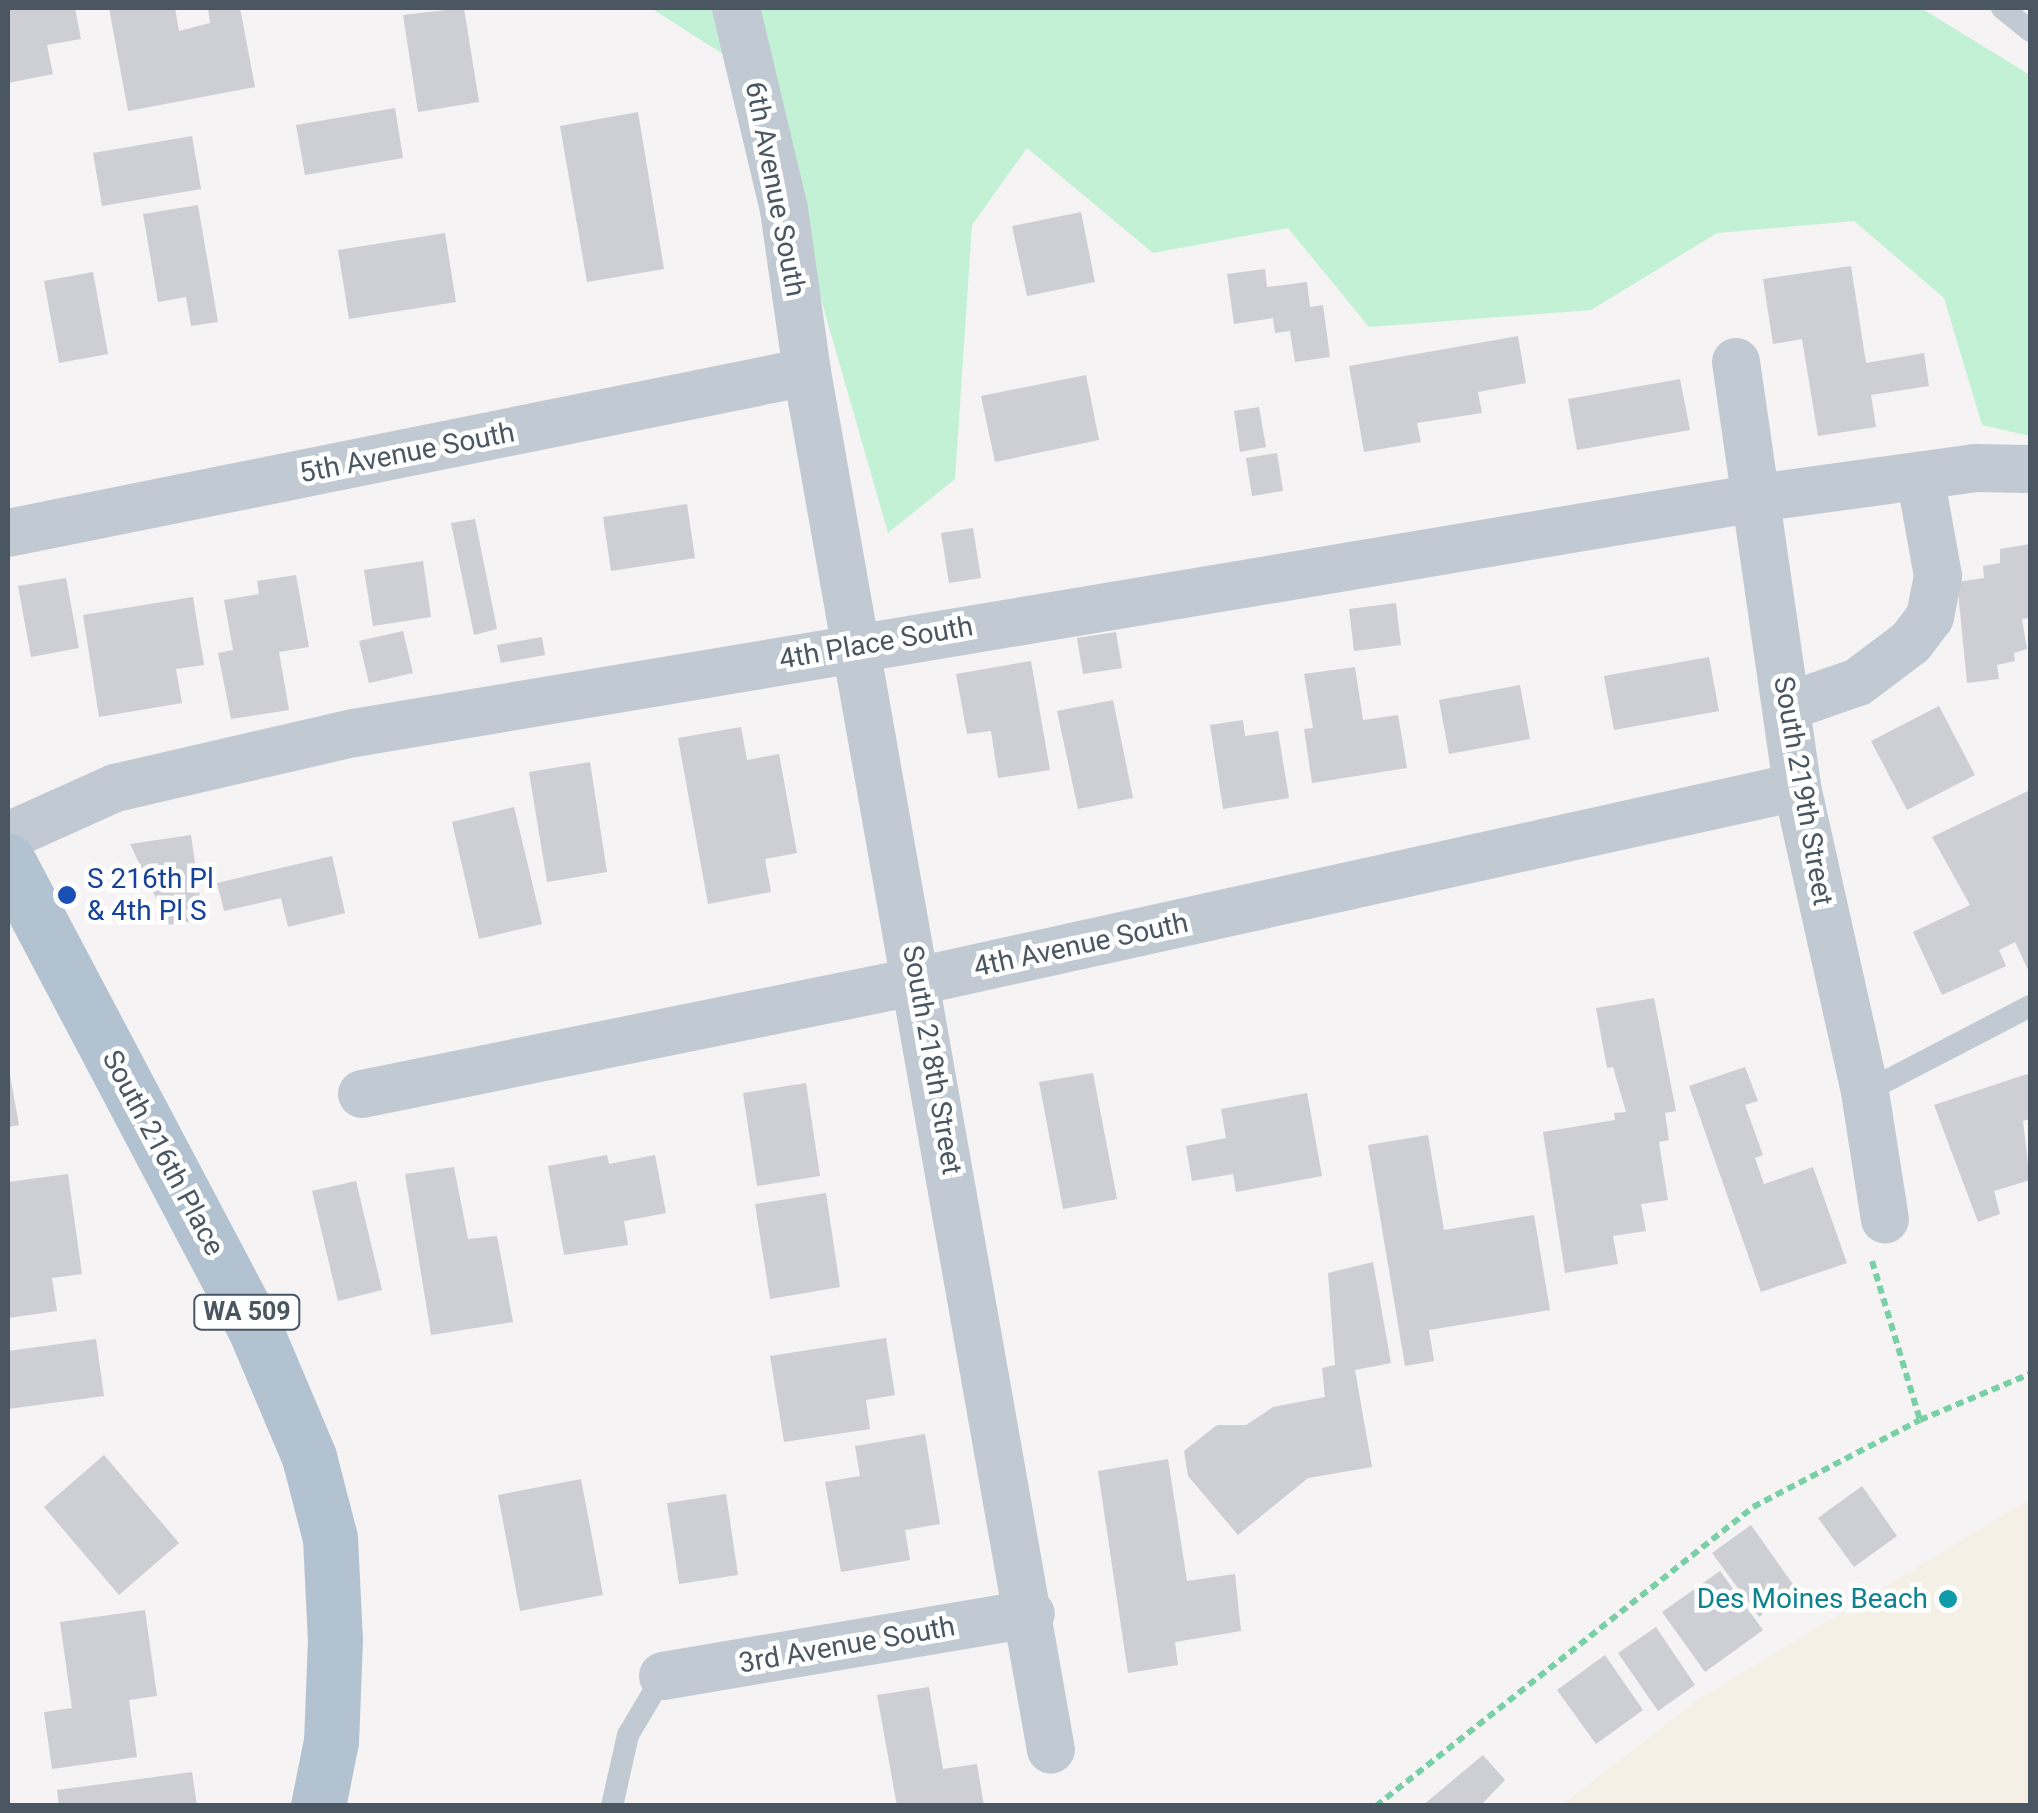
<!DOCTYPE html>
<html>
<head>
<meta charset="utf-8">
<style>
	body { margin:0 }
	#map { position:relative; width:2038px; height:1813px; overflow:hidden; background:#f5f3f3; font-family:Roboto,sans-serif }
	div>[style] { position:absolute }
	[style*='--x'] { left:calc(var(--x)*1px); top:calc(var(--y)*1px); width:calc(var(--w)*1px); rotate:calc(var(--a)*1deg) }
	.green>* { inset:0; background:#c3f1d5 }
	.sand>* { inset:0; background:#f5f0e5 }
	.building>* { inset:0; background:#cdcfd5 }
	.path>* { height:6px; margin-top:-3px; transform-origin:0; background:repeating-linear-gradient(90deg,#7ad0a6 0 8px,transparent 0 13px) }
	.lane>* { height:22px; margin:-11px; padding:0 11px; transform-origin:11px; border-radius:11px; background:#c1cad2 }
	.street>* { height:48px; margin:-24px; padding:0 24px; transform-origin:24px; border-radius:24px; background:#c1cad2 }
	.primary>* { height:55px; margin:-27.5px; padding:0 27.5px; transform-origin:27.5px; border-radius:27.5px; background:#b3c2d1 }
	.dots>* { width:28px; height:28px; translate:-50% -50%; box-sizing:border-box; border:5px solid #fff; border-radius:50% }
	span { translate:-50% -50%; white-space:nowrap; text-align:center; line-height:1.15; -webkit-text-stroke:9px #fff; paint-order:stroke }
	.shield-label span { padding:2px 8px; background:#fff; border:2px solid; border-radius:8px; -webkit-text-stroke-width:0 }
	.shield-label { font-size:25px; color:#4a5661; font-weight:700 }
	.street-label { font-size:28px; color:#4a5661 }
	.transit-label { font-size:28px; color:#164399 }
	.left { translate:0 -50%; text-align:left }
	.culture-label { font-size:28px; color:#0d838f }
	.right { translate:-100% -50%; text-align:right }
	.frame { position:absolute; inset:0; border:10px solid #4a5661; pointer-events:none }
</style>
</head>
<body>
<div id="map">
	<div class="green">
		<div style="clip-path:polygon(651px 8px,1921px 8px,2030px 75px,2030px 436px,1982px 425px,1944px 298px,1854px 221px,1717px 233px,1591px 310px,1369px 327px,1288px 228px,1153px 253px,1027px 148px,972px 225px,955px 479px,888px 533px,757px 76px)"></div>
	</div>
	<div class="sand">
		<div style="clip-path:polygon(2030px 1499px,2030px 1805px,1562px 1805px,1699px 1699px)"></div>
	</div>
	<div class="building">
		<div style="clip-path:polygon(8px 8px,75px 8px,81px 39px,47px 45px,53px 74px,8px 83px)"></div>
		<div style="clip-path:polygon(109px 8px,175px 8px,179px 31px,210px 23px,208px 8px,240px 8px,255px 87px,128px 111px)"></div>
		<div style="clip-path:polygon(464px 8px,479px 102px,418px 112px,403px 15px)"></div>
		<div style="clip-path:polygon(395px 108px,403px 158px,305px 175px,296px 125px)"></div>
		<div style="clip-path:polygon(638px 112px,664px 269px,587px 282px,560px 126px)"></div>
		<div style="clip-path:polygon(192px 136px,201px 189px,102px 206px,93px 153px)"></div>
		<div style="clip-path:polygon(198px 205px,218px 322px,191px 326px,186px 297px,158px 302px,143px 214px)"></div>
		<div style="clip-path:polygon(1081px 212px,1095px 282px,1027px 296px,1012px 226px)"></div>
		<div style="clip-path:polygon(445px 233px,456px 302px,349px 319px,338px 250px)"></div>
		<div style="clip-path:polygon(1851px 266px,1866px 363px,1924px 353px,1929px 386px,1871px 395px,1876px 427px,1818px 436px,1802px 339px,1773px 344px,1763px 279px)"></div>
		<div style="clip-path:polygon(1265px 269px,1267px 287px,1307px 282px,1310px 307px,1323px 305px,1330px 357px,1295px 362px,1290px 331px,1275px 333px,1273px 318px,1234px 324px,1227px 274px)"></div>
		<div style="clip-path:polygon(93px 272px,108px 354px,59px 363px,44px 281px)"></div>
		<div style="clip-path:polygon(1518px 336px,1526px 383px,1478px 392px,1482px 413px,1417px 423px,1421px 442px,1364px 452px,1349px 366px)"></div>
		<div style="clip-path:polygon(1086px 375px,1099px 440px,995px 462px,981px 396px)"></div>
		<div style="clip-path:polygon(1680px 379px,1690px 430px,1577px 450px,1568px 399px)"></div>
		<div style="clip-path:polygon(1259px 407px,1266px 447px,1240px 452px,1234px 411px)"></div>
		<div style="clip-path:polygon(1277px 453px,1283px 491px,1252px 496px,1246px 458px)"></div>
		<div style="clip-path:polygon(687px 504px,695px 558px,611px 571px,603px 517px)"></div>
		<div style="clip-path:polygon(475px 519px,497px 629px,474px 635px,451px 523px)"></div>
		<div style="clip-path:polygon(973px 528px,981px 578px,949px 583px,941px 533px)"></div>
		<div style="clip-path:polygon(2030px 544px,2030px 618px,2022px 619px,2027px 649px,2014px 653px,2015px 661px,1997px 665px,1999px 679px,1967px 683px,1957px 582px,1984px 578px,1983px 566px,2000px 563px,2000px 549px)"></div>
		<div style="clip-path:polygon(423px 561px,431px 617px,373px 626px,364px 570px)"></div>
		<div style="clip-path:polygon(296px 575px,309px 647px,279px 652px,289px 710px,231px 719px,218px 653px,233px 650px,224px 600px,259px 594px,257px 581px)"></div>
		<div style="clip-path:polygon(66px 578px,79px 648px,31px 657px,18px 586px)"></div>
		<div style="clip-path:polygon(193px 597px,204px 665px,176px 669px,182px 703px,99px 717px,83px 615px)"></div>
		<div style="clip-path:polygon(1396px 603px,1401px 645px,1354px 651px,1349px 609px)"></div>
		<div style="clip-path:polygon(403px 631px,413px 673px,369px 683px,359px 641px)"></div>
		<div style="clip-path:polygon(1116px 632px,1122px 668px,1083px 674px,1077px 638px)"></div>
		<div style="clip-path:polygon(542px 637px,545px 655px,501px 663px,497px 645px)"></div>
		<div style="clip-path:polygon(1709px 657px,1719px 711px,1614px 730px,1604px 676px)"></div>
		<div style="clip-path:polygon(1031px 661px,1050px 770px,998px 778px,991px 731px,967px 734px,956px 674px)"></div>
		<div style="clip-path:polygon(1355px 667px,1363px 720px,1398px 715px,1407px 768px,1312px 783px,1304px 729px,1313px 728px,1304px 674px)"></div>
		<div style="clip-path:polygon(1520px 685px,1530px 739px,1449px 754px,1439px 700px)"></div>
		<div style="clip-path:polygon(1113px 700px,1133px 798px,1078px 809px,1057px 711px)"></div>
		<div style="clip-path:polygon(1939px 706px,1975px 775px,1907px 810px,1871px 741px)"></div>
		<div style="clip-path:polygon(1243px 720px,1245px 736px,1278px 731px,1289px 798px,1223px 809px,1210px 725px)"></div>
		<div style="clip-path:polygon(741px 727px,747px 760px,779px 754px,797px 853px,765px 859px,771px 892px,708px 904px,678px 738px)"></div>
		<div style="clip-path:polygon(590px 762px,607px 872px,547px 882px,529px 772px)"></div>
		<div style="clip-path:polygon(2030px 790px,2030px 974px,2015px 942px,1999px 950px,2006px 966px,1942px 995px,1913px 932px,1970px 905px,1932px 837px)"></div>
		<div style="clip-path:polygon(514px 807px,542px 924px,479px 939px,452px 822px)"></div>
		<div style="clip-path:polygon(191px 835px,203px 919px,169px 925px,130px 844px)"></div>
		<div style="clip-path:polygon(332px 856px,345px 913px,288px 927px,281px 898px,224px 911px,217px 883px)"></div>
		<div style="clip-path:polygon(1654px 998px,1676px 1111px,1665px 1113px,1669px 1140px,1659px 1142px,1668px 1200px,1641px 1204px,1646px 1231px,1613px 1236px,1618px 1264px,1565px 1273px,1543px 1132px,1615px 1120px,1614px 1113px,1626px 1112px,1613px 1067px,1607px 1068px,1596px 1008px)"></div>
		<div style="clip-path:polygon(8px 1064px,19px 1125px,8px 1127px)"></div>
		<div style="clip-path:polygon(1745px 1067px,1758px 1101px,1745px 1105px,1763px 1155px,1755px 1158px,1764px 1184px,1813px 1167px,1847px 1263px,1761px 1292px,1689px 1086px)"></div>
		<div style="clip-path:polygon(1093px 1073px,1117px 1199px,1063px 1209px,1039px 1082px)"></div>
		<div style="clip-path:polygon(2030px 1073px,2030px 1119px,2023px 1121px,2030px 1180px,1994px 1191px,2000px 1214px,1978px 1222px,1934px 1105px)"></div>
		<div style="clip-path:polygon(806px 1083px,820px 1176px,757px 1186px,743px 1093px)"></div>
		<div style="clip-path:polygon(1307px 1093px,1322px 1176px,1236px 1192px,1233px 1174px,1192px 1181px,1186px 1146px,1226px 1138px,1221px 1109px)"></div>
		<div style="clip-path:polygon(1428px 1135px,1444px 1230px,1534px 1215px,1550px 1310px,1429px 1330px,1434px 1361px,1405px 1366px,1368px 1145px)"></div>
		<div style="clip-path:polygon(607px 1155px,609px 1164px,655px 1155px,666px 1213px,624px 1221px,628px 1245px,564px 1255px,548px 1166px)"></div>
		<div style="clip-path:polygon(454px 1167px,468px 1239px,497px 1236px,513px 1322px,431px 1335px,405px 1174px)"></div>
		<div style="clip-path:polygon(68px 1174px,82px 1274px,52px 1278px,57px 1311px,8px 1318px,8px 1182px)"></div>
		<div style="clip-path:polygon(356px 1181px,382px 1290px,338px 1301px,312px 1191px)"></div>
		<div style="clip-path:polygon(826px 1193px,840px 1287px,770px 1299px,755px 1204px)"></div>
		<div style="clip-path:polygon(1373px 1262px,1391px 1363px,1355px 1370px,1372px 1467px,1308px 1478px,1238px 1535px,1188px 1476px,1184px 1451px,1217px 1425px,1246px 1425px,1273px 1407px,1325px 1397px,1322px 1368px,1335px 1365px,1328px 1273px)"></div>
		<div style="clip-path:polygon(886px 1338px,895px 1395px,866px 1400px,870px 1429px,784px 1442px,770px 1356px)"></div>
		<div style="clip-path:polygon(96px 1339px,104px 1396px,8px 1409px,8px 1351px)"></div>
		<div style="clip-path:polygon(925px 1434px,940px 1524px,905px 1530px,910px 1560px,841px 1572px,825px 1482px,860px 1476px,855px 1446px)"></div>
		<div style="clip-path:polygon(104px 1455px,179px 1543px,119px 1595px,44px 1507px)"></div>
		<div style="clip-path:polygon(1168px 1459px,1187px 1581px,1235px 1574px,1241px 1631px,1175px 1642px,1178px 1665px,1128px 1673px,1098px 1471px)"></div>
		<div style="clip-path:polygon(581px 1479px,603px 1595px,520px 1611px,498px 1495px)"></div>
		<div style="clip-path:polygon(1862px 1486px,1897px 1536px,1854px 1567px,1818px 1518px)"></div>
		<div style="clip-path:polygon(726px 1494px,738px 1575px,679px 1584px,667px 1503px)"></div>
		<div style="clip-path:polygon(1751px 1525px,1797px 1590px,1759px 1617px,1712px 1553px)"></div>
		<div style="clip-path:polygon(1720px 1571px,1763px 1630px,1705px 1672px,1662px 1612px)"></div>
		<div style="clip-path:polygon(145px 1610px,157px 1696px,129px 1700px,137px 1757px,52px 1769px,44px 1712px,72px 1708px,60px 1622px)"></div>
		<div style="clip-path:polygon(1656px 1627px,1695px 1685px,1658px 1711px,1618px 1653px)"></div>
		<div style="clip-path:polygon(1605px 1655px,1643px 1710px,1596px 1744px,1557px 1690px)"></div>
		<div style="clip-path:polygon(929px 1687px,943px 1769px,977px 1764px,984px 1806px,897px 1806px,877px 1695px)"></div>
		<div style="clip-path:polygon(1483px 1755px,1505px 1780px,1480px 1806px,1422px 1806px)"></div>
		<div style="clip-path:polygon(192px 1772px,197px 1806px,59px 1806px,57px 1790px)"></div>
	</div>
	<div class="path">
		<div style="--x:1872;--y:1261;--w:166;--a:73.2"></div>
		<div style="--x:1920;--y:1420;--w:119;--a:-22.7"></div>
		<div style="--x:1376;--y:1806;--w:481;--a:-38.4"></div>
		<div style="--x:1753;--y:1507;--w:188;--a:-27.5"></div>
	</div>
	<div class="lane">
		<div style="--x:2002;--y:8;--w:36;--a:39"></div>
		<div style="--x:1865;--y:1092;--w:186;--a:-27.5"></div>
		<div style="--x:612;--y:1806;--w:73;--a:-77.3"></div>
		<div style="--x:628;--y:1735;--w:69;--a:-59.3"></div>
	</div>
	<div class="street">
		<div style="--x:736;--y:8;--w:208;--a:76.6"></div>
		<div style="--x:784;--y:210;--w:164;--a:81.9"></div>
		<div style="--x:807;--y:372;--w:1399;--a:79.96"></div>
		<div style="--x:1736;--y:362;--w:429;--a:81.8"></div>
		<div style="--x:1797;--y:787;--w:312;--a:77.4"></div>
		<div style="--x:1865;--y:1092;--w:129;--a:81.1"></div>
		<div style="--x:8;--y:533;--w:815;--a:-11.39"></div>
		<div style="--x:1786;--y:707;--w:76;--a:-19.1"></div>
		<div style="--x:1858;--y:682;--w:66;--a:-37"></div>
		<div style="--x:1911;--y:642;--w:31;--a:-53"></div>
		<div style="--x:1930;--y:617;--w:42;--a:-79"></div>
		<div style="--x:1938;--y:576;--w:102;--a:-100.2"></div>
		<div style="--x:8;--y:836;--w:117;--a:-24.2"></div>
		<div style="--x:115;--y:788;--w:245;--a:-13"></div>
		<div style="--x:354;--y:733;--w:1423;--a:-9.51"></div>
		<div style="--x:1757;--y:498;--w:220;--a:-7.8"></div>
		<div style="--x:1975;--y:468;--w:55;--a:1"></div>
		<div style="--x:362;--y:1094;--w:567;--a:-11.49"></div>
		<div style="--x:918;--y:981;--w:900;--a:-12.45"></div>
		<div style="--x:663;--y:1676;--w:373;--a:-9.6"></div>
	</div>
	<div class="primary">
		<div style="--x:8;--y:861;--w:529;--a:62.18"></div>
		<div style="--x:255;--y:1329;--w:139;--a:67.1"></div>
		<div style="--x:309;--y:1457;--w:84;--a:75.5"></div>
		<div style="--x:330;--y:1538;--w:101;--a:87.2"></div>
		<div style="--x:335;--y:1639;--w:102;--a:92.2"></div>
		<div style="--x:331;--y:1741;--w:66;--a:101.3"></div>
	</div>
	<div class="dots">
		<div style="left:67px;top:895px;background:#1a4fb4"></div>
		<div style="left:1948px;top:1599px;background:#0f9aa8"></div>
	</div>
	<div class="shield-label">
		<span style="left:247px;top:1312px">WA 509</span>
	</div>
	<div class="street-label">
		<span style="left:775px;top:189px;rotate:79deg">6th Avenue South</span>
		<span style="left:407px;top:453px;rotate:-11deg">5th Avenue South</span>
		<span style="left:876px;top:643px;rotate:-10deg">4th Place South</span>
		<span style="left:1803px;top:791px;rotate:80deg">South 219th Street</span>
		<span style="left:1081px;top:945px;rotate:-12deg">4th Avenue South</span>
		<span style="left:932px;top:1060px;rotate:80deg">South 218th Street</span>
		<span style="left:163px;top:1153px;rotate:62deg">South 216th Place</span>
		<span style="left:847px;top:1645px;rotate:-10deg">3rd Avenue South</span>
	</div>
	<div class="transit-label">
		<span class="left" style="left:87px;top:895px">S 216th Pl<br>&amp; 4th Pl S</span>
	</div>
	<div class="culture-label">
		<span class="right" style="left:1928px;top:1599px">Des Moines Beach</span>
	</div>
	<div class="frame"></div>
</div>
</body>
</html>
